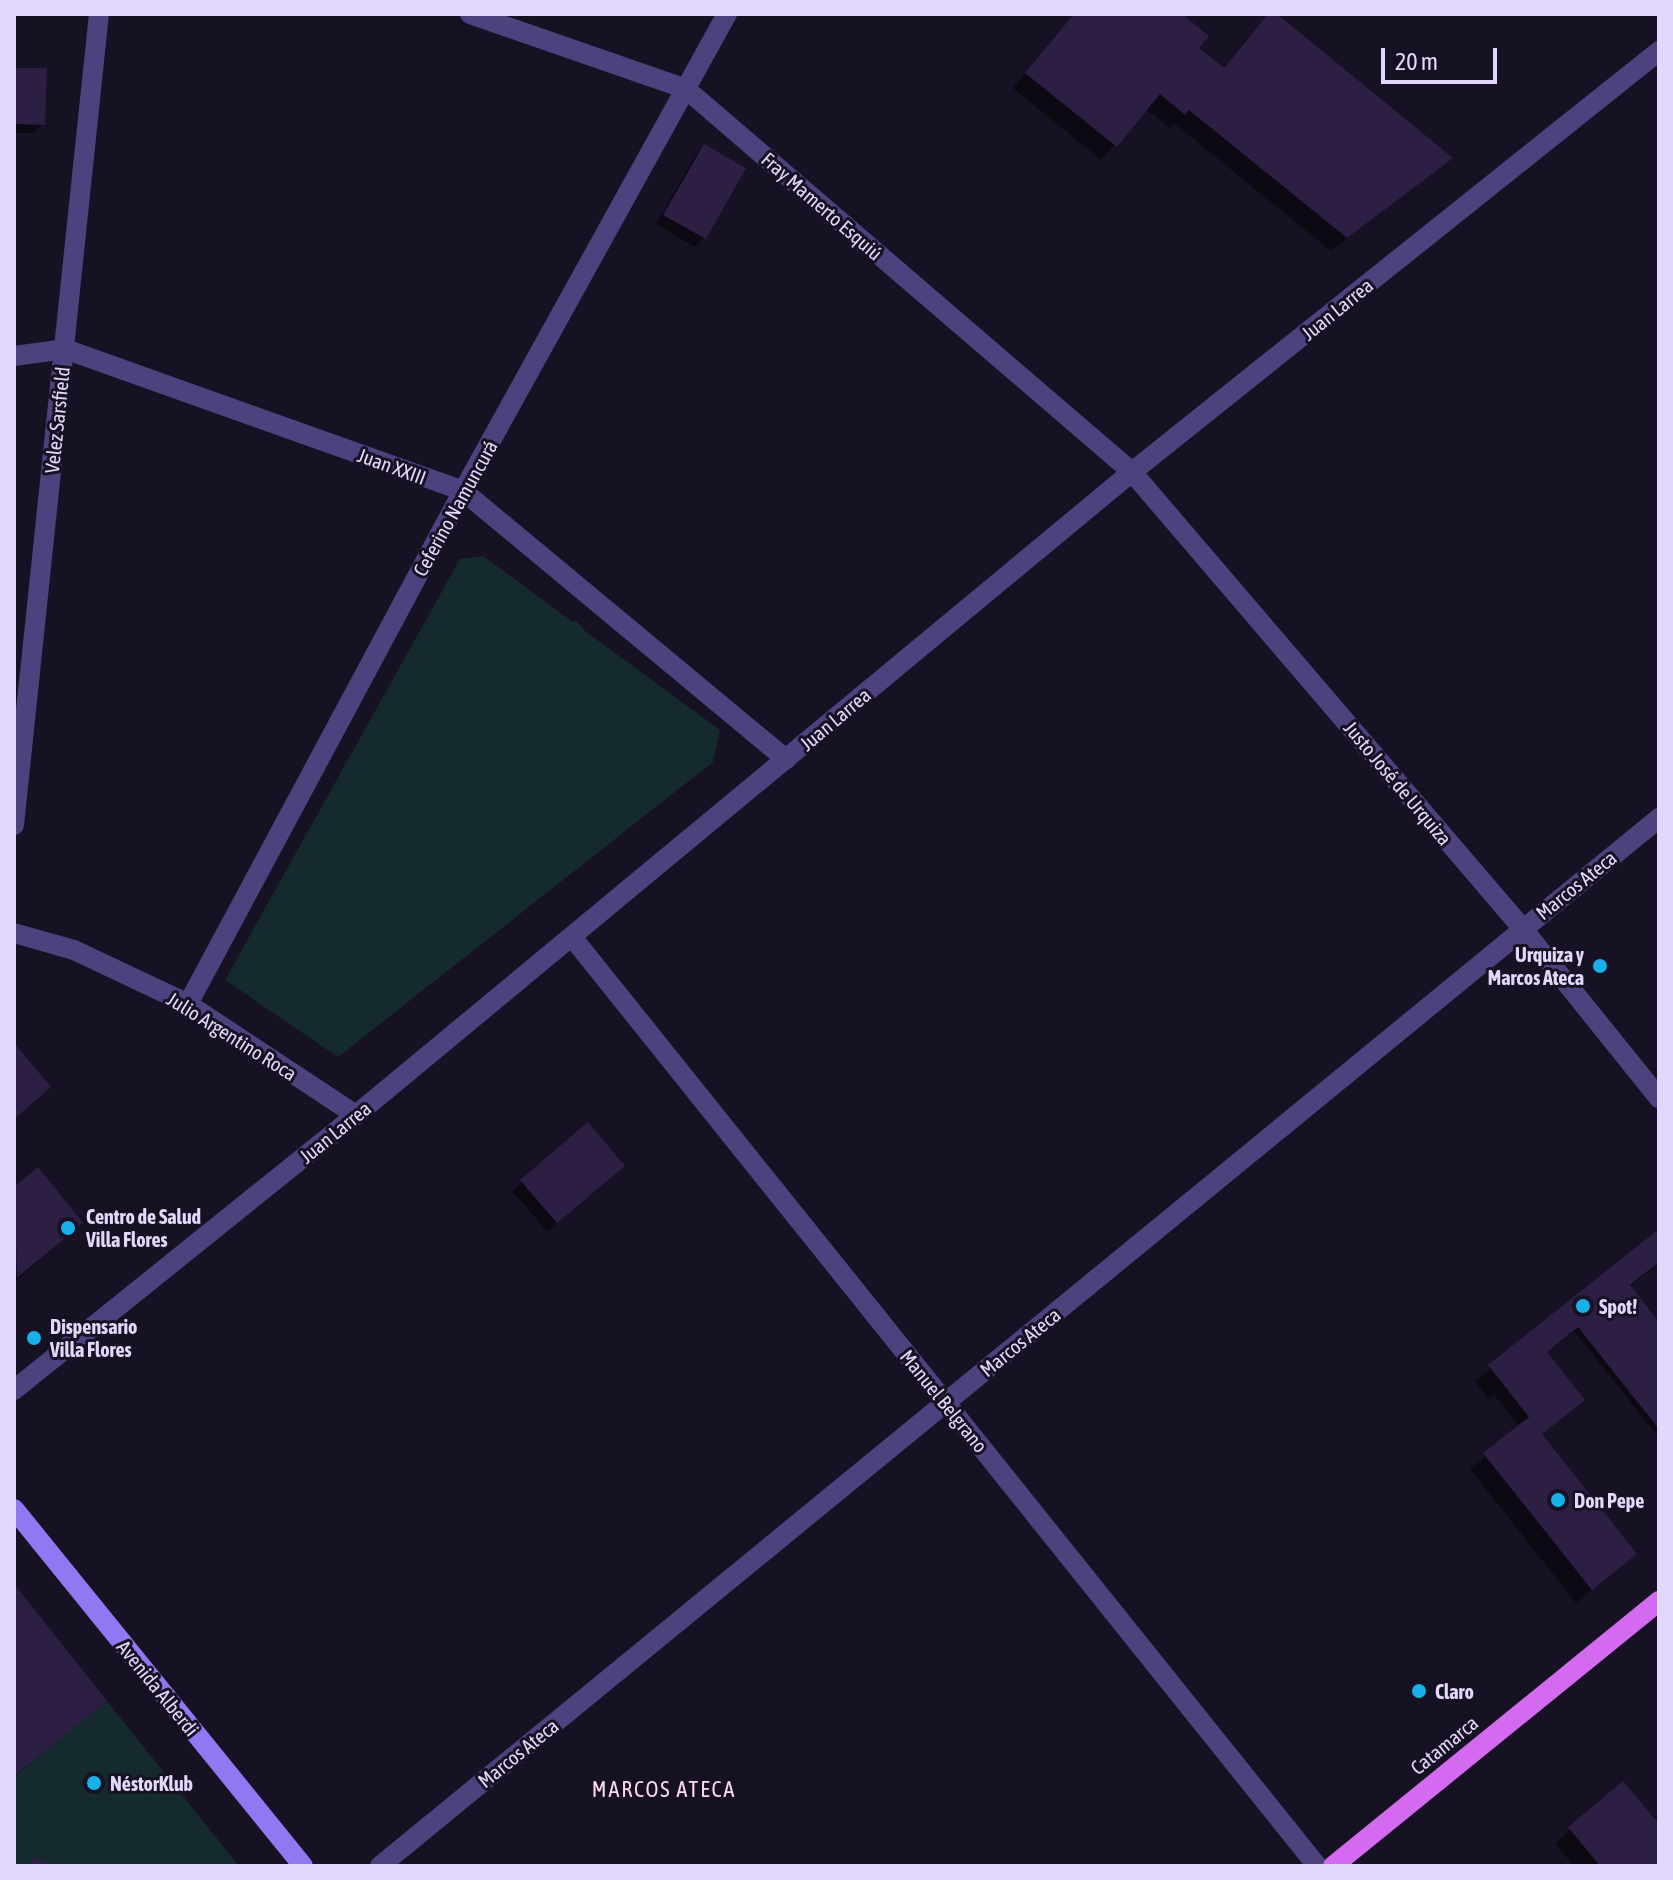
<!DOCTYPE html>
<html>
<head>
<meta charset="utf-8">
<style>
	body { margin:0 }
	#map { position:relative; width:1673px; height:1880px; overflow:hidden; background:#171124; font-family:"Asap Condensed",sans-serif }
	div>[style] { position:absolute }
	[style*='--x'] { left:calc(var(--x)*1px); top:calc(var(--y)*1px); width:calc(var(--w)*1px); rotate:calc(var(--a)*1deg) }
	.green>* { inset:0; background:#152a2d }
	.shadow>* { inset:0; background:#0007 }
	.building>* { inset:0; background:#2c1f43 }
	.minor>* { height:20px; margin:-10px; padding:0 10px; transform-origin:10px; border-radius:10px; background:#4d417e }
	.tertiary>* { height:20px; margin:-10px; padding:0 10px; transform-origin:10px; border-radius:10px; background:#4d417e }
	.secondary>* { height:20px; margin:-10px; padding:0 10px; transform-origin:10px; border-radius:10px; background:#9078f2 }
	.primary>* { height:20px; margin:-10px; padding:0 10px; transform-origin:10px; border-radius:10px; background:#d46af0 }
	.dots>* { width:22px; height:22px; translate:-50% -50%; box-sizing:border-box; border:4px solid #171124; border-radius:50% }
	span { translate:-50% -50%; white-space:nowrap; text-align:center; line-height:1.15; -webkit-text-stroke:6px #171124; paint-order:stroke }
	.street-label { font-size:20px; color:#e2d8fb }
	.poi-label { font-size:20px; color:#e2d8fb; font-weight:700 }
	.right { translate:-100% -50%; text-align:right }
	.left { translate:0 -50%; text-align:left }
	.neighbourhood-label { font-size:22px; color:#fbdae9; letter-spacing:2px }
	.frame { position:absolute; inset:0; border:16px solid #e2d8fb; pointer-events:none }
	.scale { position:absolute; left:1381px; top:48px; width:116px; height:36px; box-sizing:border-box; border:4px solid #e2d8fb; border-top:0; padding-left:10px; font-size:24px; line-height:28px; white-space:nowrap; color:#e2d8fb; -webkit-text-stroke:6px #171124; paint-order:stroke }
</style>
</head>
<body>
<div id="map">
	<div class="green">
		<div style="clip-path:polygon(483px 556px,573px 622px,576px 620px,585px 631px,720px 730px,713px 762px,338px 1057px,225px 980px,460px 559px)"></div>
		<div style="clip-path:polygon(14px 1584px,107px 1701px,239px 1866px,14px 1866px)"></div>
	</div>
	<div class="shadow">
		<div style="clip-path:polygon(1074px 14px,1179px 14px,1196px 49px,1222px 70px,1257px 27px,1273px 14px,1450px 158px,1331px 251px,1174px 123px,1170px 128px,1146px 109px,1101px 160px,1013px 88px)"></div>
		<div style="clip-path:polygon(14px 70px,43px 124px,33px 133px,14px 133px)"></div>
		<div style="clip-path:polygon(704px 147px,704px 237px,695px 247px,656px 224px,695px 156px)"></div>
		<div style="clip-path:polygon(37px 1170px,81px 1223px,14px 1283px,14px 1189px)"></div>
		<div style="clip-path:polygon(613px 1175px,547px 1231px,512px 1191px,522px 1182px)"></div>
		<div style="clip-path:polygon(1659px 1232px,1659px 1263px,1629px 1287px,1659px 1325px,1659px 1438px,1574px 1331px,1545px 1354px,1540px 1435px,1635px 1554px,1576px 1603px,1470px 1469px,1520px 1427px,1494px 1395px,1488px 1399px,1475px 1381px)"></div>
		<div style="clip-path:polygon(14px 1587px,104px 1701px,14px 1777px)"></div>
		<div style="clip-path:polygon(1622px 1784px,1659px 1828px,1659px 1866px,1574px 1866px,1555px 1843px)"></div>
	</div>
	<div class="building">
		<div style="clip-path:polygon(1074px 14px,1182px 14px,1209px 36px,1199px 48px,1224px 68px,1268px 14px,1277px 14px,1453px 158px,1347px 238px,1189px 110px,1185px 115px,1160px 94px,1117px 147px,1025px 73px)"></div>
		<div style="clip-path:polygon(14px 68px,47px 68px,45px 125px,14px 124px)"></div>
		<div style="clip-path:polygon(704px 144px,746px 168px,706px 239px,663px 215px)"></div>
		<div style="clip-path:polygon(14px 1043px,51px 1087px,14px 1119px)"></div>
		<div style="clip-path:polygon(588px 1122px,625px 1166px,557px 1223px,520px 1180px)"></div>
		<div style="clip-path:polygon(38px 1167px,83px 1223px,17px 1278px,14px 1187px)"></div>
		<div style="clip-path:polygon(1659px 1229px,1659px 1262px,1630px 1285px,1659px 1322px,1659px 1429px,1578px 1327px,1547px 1352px,1585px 1400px,1542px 1434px,1637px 1554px,1592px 1590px,1483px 1453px,1529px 1417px,1488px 1365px)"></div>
		<div style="clip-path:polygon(14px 1584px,107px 1701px,14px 1776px)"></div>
		<div style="clip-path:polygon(1623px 1781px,1659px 1824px,1659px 1866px,1600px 1866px,1568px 1827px)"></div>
		<div style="clip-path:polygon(34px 1857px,57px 1866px,31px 1866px)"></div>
	</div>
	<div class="minor">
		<div style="--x:14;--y:356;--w:51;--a:-7.8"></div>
		<div style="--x:65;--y:349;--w:423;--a:19.6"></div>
		<div style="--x:463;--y:491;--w:420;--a:39.7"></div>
		<div style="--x:14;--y:825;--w:815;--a:-84.02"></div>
		<div style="--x:14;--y:933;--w:62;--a:15.8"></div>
		<div style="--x:74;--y:950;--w:126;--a:25.3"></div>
		<div style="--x:188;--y:1004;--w:201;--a:33.5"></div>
		<div style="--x:572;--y:937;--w:1191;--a:51.27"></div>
		<div style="--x:188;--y:1004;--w:582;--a:-61.81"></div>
		<div style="--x:463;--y:491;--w:545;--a:-61.04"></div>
		<div style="--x:380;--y:1866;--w:1654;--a:-39.33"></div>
	</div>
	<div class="tertiary">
		<div style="--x:470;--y:14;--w:229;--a:19.1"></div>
		<div style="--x:686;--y:89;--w:588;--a:40.65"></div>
		<div style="--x:1132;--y:472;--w:601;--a:49.45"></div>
		<div style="--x:1523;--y:929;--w:217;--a:51.2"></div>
		<div style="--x:14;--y:1390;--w:439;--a:-38.8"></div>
		<div style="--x:356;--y:1115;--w:1008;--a:-39.65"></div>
		<div style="--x:1132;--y:472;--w:675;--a:-38.62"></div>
	</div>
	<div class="secondary">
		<div style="--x:14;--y:1509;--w:459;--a:51"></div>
	</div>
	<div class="primary">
		<div style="--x:1333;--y:1866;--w:420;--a:-39.1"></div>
	</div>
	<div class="dots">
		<div style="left:1600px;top:966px;background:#17b0e8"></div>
		<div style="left:68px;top:1228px;background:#17b0e8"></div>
		<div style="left:1583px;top:1306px;background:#17b0e8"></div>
		<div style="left:34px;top:1338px;background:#17b0e8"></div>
		<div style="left:1558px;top:1500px;background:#17b0e8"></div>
		<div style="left:1419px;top:1691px;background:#17b0e8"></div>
		<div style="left:94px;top:1783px;background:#17b0e8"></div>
	</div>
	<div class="street-label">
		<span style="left:822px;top:206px;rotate:41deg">Fray Mamerto Esquiú</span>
		<span style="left:1337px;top:309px;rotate:-39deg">Juan Larrea</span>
		<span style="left:57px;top:420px;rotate:-84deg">Velez Sarsfield</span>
		<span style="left:392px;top:466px;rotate:20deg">Juan XXIII</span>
		<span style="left:455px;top:508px;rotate:-61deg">Ceferino Namuncurá</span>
		<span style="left:835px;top:719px;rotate:-40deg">Juan Larrea</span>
		<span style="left:1398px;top:783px;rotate:50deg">Justo José de Urquiza</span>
		<span style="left:1576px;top:885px;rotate:-39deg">Marcos Ateca</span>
		<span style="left:232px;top:1036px;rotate:32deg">Julio Argentino Roca</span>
		<span style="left:335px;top:1132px;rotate:-39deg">Juan Larrea</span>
		<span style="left:1020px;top:1342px;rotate:-39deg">Marcos Ateca</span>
		<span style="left:944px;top:1401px;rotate:51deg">Manuel Belgrano</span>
		<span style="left:158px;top:1688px;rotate:51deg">Avenida Alberdi</span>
		<span style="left:1444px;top:1745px;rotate:-39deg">Catamarca</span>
		<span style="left:518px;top:1753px;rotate:-39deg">Marcos Ateca</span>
	</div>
	<div class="poi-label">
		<span class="right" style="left:1584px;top:966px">Urquiza y<br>Marcos Ateca</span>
		<span class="left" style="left:86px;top:1228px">Centro de Salud<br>Villa Flores</span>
		<span class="left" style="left:1599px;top:1306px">Spot!</span>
		<span class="left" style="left:50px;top:1338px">Dispensario<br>Villa Flores</span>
		<span class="left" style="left:1574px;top:1500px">Don Pepe</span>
		<span class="left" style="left:1435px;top:1691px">Claro</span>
		<span class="left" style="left:110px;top:1783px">NéstorKlub</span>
	</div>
	<div class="neighbourhood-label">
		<span style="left:664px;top:1790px">MARCOS ATECA</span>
	</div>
	<div class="frame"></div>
	<div class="scale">20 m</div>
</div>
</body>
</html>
